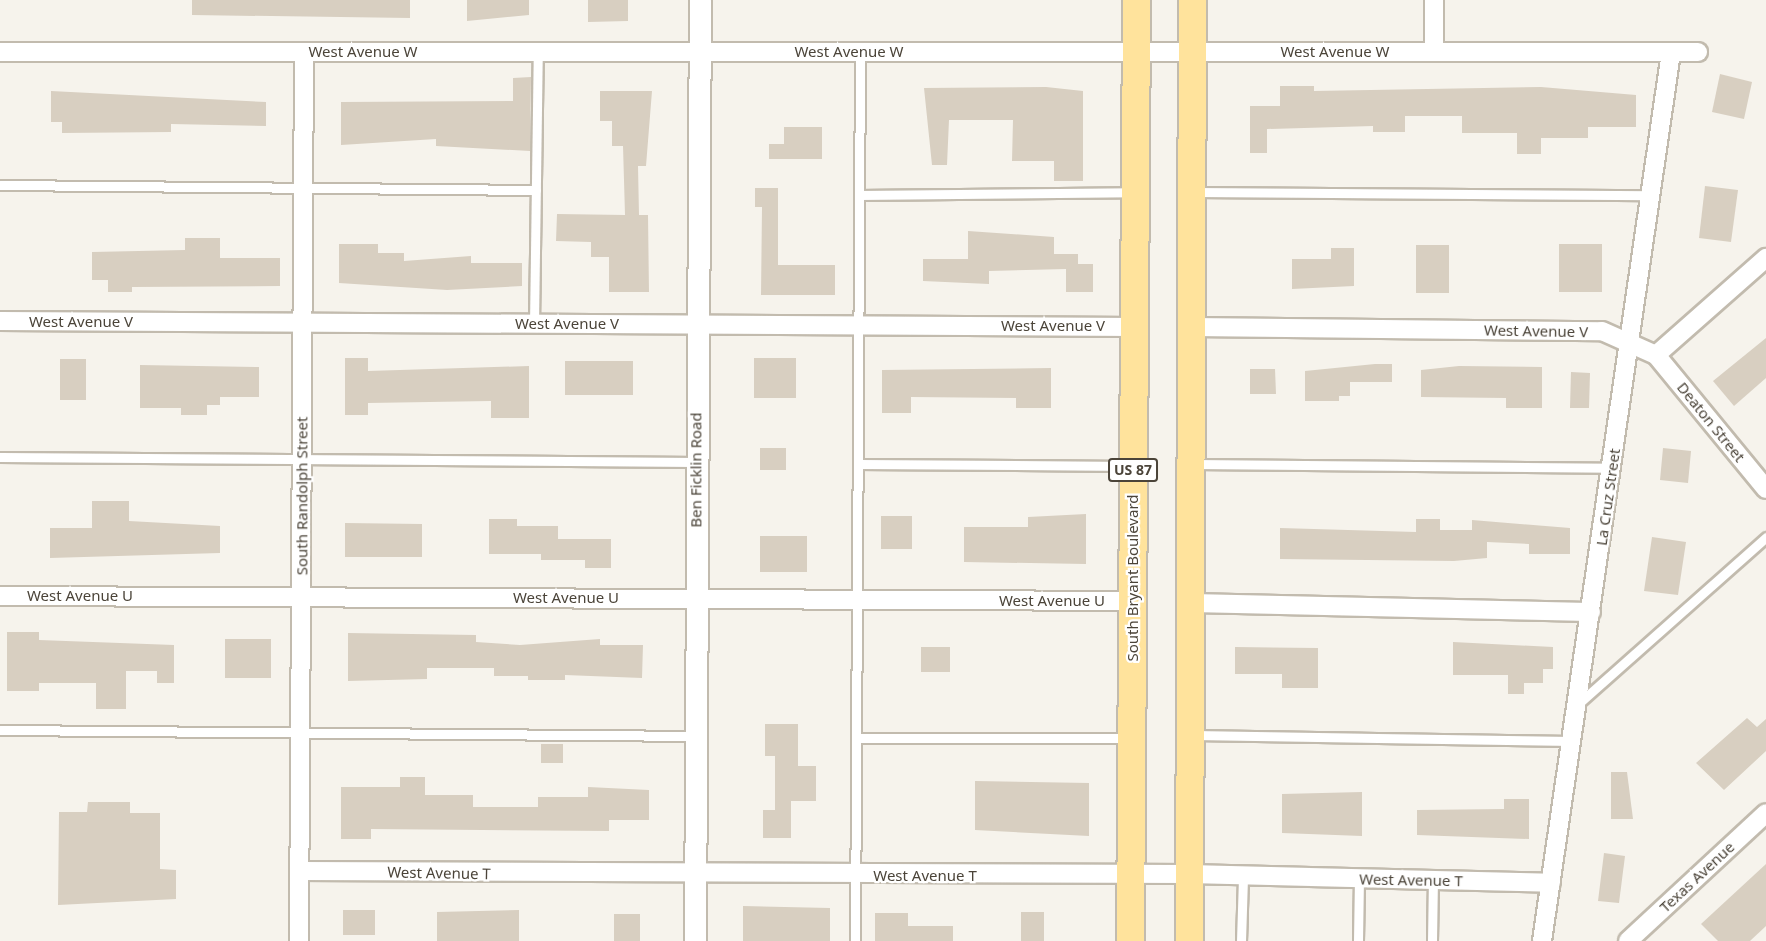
<!DOCTYPE html>
<html>
<head>
<meta charset="utf-8">
<style>
	body { margin:0 }
	#map { position:relative; width:1766px; height:941px; overflow:hidden; background:#f6f3ec; font-family:"Noto Sans",sans-serif }
	div>[style] { position:absolute }
	[style*='--x'] { left:calc(var(--x)*1px); top:calc(var(--y)*1px); width:calc(var(--w)*1px); rotate:calc(var(--a)*1deg) }
	.building>* { inset:0; background:#d8cfc1 }
	.roads { filter:drop-shadow(2px 0 #c2bbae) drop-shadow(-2px 0 #c2bbae) drop-shadow(0 2px #c2bbae) drop-shadow(0 -2px #c2bbae) }
	.service>* { height:9px; margin:-4.5px; padding:0 4.5px; transform-origin:4.5px; border-radius:4.5px; background:#fff }
	.minor>* { height:18px; margin:-9px; padding:0 9px; transform-origin:9px; border-radius:9px; background:#fff }
	.tertiary>* { height:21px; margin:-10.5px; padding:0 10.5px; transform-origin:10.5px; border-radius:10.5px; background:#fff }
	.primary>* { height:27px; margin:-13.5px; padding:0 13.5px; transform-origin:13.5px; border-radius:13.5px; background:#ffe39c }
	span { translate:-50% -50%; white-space:nowrap; text-align:center; line-height:1.15; -webkit-text-stroke:4.5px #fff; paint-order:stroke }
	.shield-label span { padding:2px 4px; background:#fff; border:2px solid; border-radius:4px; -webkit-text-stroke-width:0 }
	.shield-label { font-size:14px; color:#4b4439; font-weight:700 }
	.street-label { font-size:15px; color:#4b4439 }
</style>
</head>
<body>
<div id="map">
	<div class="building">
		<div style="clip-path:polygon(192px 0,410px 0,410px 18px,192px 15px)"></div>
		<div style="clip-path:polygon(467px 0,529px 0,529px 15px,467px 21px)"></div>
		<div style="clip-path:polygon(588px 0,628px 0,628px 21px,588px 22px)"></div>
		<div style="clip-path:polygon(1720px 74px,1752px 82px,1744px 119px,1712px 112px)"></div>
		<div style="clip-path:polygon(531px 77px,530px 151px,436px 146px,436px 139px,341px 145px,341px 102px,513px 101px,513px 78px)"></div>
		<div style="clip-path:polygon(1280px 86px,1314px 86px,1314px 91px,1541px 87px,1636px 95px,1636px 127px,1588px 127px,1588px 138px,1541px 138px,1541px 154px,1517px 154px,1517px 133px,1462px 133px,1462px 116px,1405px 116px,1405px 132px,1373px 132px,1373px 126px,1267px 129px,1267px 153px,1250px 153px,1250px 106px,1280px 106px)"></div>
		<div style="clip-path:polygon(1046px 87px,1083px 91px,1083px 181px,1054px 181px,1054px 161px,1012px 161px,1013px 120px,949px 120px,947px 165px,932px 165px,924px 88px)"></div>
		<div style="clip-path:polygon(51px 91px,266px 102px,266px 126px,171px 124px,171px 132px,62px 133px,62px 122px,51px 122px)"></div>
		<div style="clip-path:polygon(600px 91px,652px 91px,646px 166px,638px 166px,639px 215px,648px 215px,649px 292px,609px 292px,609px 257px,591px 257px,591px 242px,556px 241px,557px 214px,625px 215px,623px 146px,612px 146px,612px 121px,600px 121px)"></div>
		<div style="clip-path:polygon(784px 127px,822px 127px,822px 159px,769px 159px,769px 144px,784px 144px)"></div>
		<div style="clip-path:polygon(1705px 186px,1738px 190px,1731px 242px,1699px 238px)"></div>
		<div style="clip-path:polygon(755px 188px,778px 188px,778px 265px,835px 265px,835px 295px,761px 295px,762px 207px,755px 207px)"></div>
		<div style="clip-path:polygon(968px 231px,1054px 237px,1054px 254px,1078px 254px,1078px 264px,1093px 264px,1093px 292px,1066px 292px,1066px 269px,989px 271px,989px 284px,923px 281px,923px 259px,968px 259px)"></div>
		<div style="clip-path:polygon(185px 238px,220px 238px,220px 258px,280px 258px,280px 286px,132px 287px,132px 292px,108px 292px,108px 280px,92px 280px,92px 252px,185px 250px)"></div>
		<div style="clip-path:polygon(339px 244px,378px 244px,378px 253px,404px 253px,404px 261px,471px 256px,471px 263px,522px 263px,522px 286px,447px 290px,339px 283px)"></div>
		<div style="clip-path:polygon(1559px 244px,1602px 244px,1602px 292px,1559px 292px)"></div>
		<div style="clip-path:polygon(1416px 245px,1449px 245px,1449px 293px,1416px 293px)"></div>
		<div style="clip-path:polygon(1331px 248px,1354px 248px,1354px 286px,1292px 289px,1292px 259px,1331px 259px)"></div>
		<div style="clip-path:polygon(1766px 338px,1766px 378px,1734px 406px,1713px 381px)"></div>
		<div style="clip-path:polygon(345px 358px,368px 358px,368px 371px,529px 366px,529px 418px,491px 418px,491px 401px,368px 403px,368px 415px,345px 415px)"></div>
		<div style="clip-path:polygon(754px 358px,796px 358px,796px 398px,754px 398px)"></div>
		<div style="clip-path:polygon(60px 359px,86px 359px,86px 400px,60px 400px)"></div>
		<div style="clip-path:polygon(565px 361px,633px 361px,633px 395px,565px 395px)"></div>
		<div style="clip-path:polygon(1375px 364px,1392px 364px,1392px 382px,1350px 382px,1350px 396px,1339px 396px,1339px 401px,1305px 401px,1305px 371px)"></div>
		<div style="clip-path:polygon(140px 365px,259px 367px,259px 397px,220px 397px,220px 405px,207px 405px,207px 415px,181px 415px,181px 408px,140px 408px)"></div>
		<div style="clip-path:polygon(1459px 366px,1542px 367px,1542px 408px,1506px 408px,1506px 398px,1421px 397px,1421px 370px)"></div>
		<div style="clip-path:polygon(1051px 368px,1051px 408px,1016px 408px,1016px 398px,911px 397px,911px 413px,882px 413px,882px 370px)"></div>
		<div style="clip-path:polygon(1250px 369px,1275px 369px,1276px 394px,1250px 394px)"></div>
		<div style="clip-path:polygon(1571px 372px,1590px 373px,1589px 408px,1570px 408px)"></div>
		<div style="clip-path:polygon(760px 448px,786px 448px,786px 470px,760px 470px)"></div>
		<div style="clip-path:polygon(1663px 448px,1691px 451px,1688px 483px,1660px 480px)"></div>
		<div style="clip-path:polygon(92px 501px,129px 501px,129px 521px,220px 526px,220px 553px,50px 558px,50px 528px,92px 528px)"></div>
		<div style="clip-path:polygon(1086px 514px,1086px 564px,964px 562px,964px 527px,1028px 527px,1028px 517px)"></div>
		<div style="clip-path:polygon(881px 516px,912px 516px,912px 549px,881px 549px)"></div>
		<div style="clip-path:polygon(489px 519px,517px 519px,517px 526px,558px 526px,558px 539px,611px 539px,611px 568px,585px 568px,585px 560px,541px 560px,541px 554px,489px 554px)"></div>
		<div style="clip-path:polygon(1416px 519px,1440px 519px,1440px 530px,1472px 530px,1472px 520px,1570px 528px,1570px 554px,1529px 554px,1529px 544px,1487px 542px,1487px 558px,1454px 561px,1280px 559px,1280px 528px,1416px 532px)"></div>
		<div style="clip-path:polygon(345px 523px,422px 524px,422px 557px,345px 557px)"></div>
		<div style="clip-path:polygon(760px 536px,807px 536px,807px 572px,760px 572px)"></div>
		<div style="clip-path:polygon(1652px 537px,1686px 542px,1678px 595px,1644px 591px)"></div>
		<div style="clip-path:polygon(7px 632px,39px 632px,39px 640px,174px 645px,174px 683px,157px 683px,157px 671px,126px 671px,126px 709px,96px 709px,96px 683px,39px 683px,39px 691px,7px 691px)"></div>
		<div style="clip-path:polygon(348px 633px,476px 635px,476px 642px,520px 645px,600px 639px,600px 645px,643px 645px,642px 678px,565px 675px,565px 680px,528px 680px,528px 676px,494px 676px,494px 668px,427px 668px,427px 679px,348px 681px)"></div>
		<div style="clip-path:polygon(225px 639px,271px 639px,271px 678px,225px 678px)"></div>
		<div style="clip-path:polygon(1453px 642px,1553px 647px,1553px 669px,1543px 669px,1543px 683px,1524px 683px,1524px 694px,1508px 694px,1508px 675px,1453px 675px)"></div>
		<div style="clip-path:polygon(921px 647px,950px 647px,950px 672px,921px 672px)"></div>
		<div style="clip-path:polygon(1235px 647px,1318px 648px,1318px 688px,1282px 688px,1282px 674px,1235px 674px)"></div>
		<div style="clip-path:polygon(1747px 718px,1757px 727px,1766px 719px,1766px 751px,1724px 790px,1696px 763px)"></div>
		<div style="clip-path:polygon(765px 724px,798px 724px,798px 766px,816px 766px,816px 801px,791px 801px,791px 838px,763px 838px,763px 810px,775px 810px,775px 756px,765px 756px)"></div>
		<div style="clip-path:polygon(541px 744px,563px 744px,563px 763px,541px 763px)"></div>
		<div style="clip-path:polygon(1611px 772px,1627px 772px,1633px 819px,1611px 819px)"></div>
		<div style="clip-path:polygon(400px 777px,425px 777px,425px 795px,473px 795px,473px 807px,538px 807px,538px 797px,588px 797px,588px 787px,649px 790px,649px 820px,609px 820px,609px 831px,371px 829px,371px 839px,341px 839px,341px 787px,400px 787px)"></div>
		<div style="clip-path:polygon(975px 781px,1089px 783px,1089px 836px,975px 830px)"></div>
		<div style="clip-path:polygon(1362px 792px,1362px 836px,1282px 833px,1282px 794px)"></div>
		<div style="clip-path:polygon(1504px 799px,1529px 799px,1529px 839px,1417px 835px,1417px 810px,1504px 809px)"></div>
		<div style="clip-path:polygon(88px 802px,130px 802px,130px 813px,160px 813px,160px 869px,176px 870px,176px 899px,58px 905px,59px 812px,87px 812px)"></div>
		<div style="clip-path:polygon(1604px 853px,1625px 856px,1619px 903px,1598px 901px)"></div>
		<div style="clip-path:polygon(1766px 864px,1766px 926px,1750px 941px,1718px 941px,1701px 924px)"></div>
		<div style="clip-path:polygon(743px 906px,830px 908px,830px 941px,743px 941px)"></div>
		<div style="clip-path:polygon(343px 910px,375px 910px,375px 935px,343px 935px)"></div>
		<div style="clip-path:polygon(519px 910px,519px 941px,437px 941px,437px 912px)"></div>
		<div style="clip-path:polygon(1021px 912px,1044px 912px,1044px 941px,1021px 941px)"></div>
		<div style="clip-path:polygon(875px 913px,908px 913px,908px 926px,953px 926px,953px 941px,875px 941px)"></div>
		<div style="clip-path:polygon(614px 914px,640px 914px,640px 941px,614px 941px)"></div>
	</div>
	<div class="roads">
		<div class="service">
			<div style="--x:0;--y:185;--w:536;--a:0.53"></div>
			<div style="--x:1194;--y:192;--w:458;--a:0.4"></div>
			<div style="--x:859;--y:195;--w:274;--a:-0.6"></div>
			<div style="--x:534;--y:324;--w:272;--a:-89.2"></div>
			<div style="--x:0;--y:457;--w:696;--a:0.41"></div>
			<div style="--x:858;--y:464;--w:273;--a:0.4"></div>
			<div style="--x:1193;--y:464;--w:418;--a:0.5"></div>
			<div style="--x:1577;--y:705;--w:253;--a:-41.6"></div>
			<div style="--x:0;--y:730;--w:696;--a:0.49"></div>
			<div style="--x:1193;--y:735;--w:379;--a:0.9"></div>
			<div style="--x:856;--y:738;--w:274;--a:0"></div>
			<div style="--x:855;--y:941;--w:889;--a:-89.68"></div>
			<div style="--x:1241;--y:941;--w:65;--a:-88.2"></div>
			<div style="--x:1358;--y:941;--w:62;--a:-89.1"></div>
			<div style="--x:1432;--y:941;--w:61;--a:-89.1"></div>
		</div>
		<div class="minor">
			<div style="--x:0;--y:52;--w:1698;--a:0"></div>
			<div style="--x:1434;--y:52;--w:52;--a:-90"></div>
			<div style="--x:0;--y:321;--w:1134;--a:0.3"></div>
			<div style="--x:1192;--y:327;--w:410;--a:0.6"></div>
			<div style="--x:1602;--y:331;--w:59;--a:24"></div>
			<div style="--x:1656;--y:355;--w:173;--a:50.6"></div>
			<div style="--x:1656;--y:355;--w:147;--a:-41.4"></div>
			<div style="--x:0;--y:596;--w:1133;--a:0.25"></div>
			<div style="--x:1190;--y:603;--w:401;--a:1.3"></div>
			<div style="--x:299;--y:871;--w:890;--a:0.19"></div>
			<div style="--x:1189;--y:874;--w:362;--a:1.4"></div>
			<div style="--x:299;--y:941;--w:889;--a:-89.68"></div>
			<div style="--x:1542;--y:941;--w:898;--a:-81.74"></div>
			<div style="--x:1628;--y:941;--w:188;--a:-42.8"></div>
		</div>
		<div class="tertiary">
			<div style="--x:695;--y:941;--w:941;--a:-89.7"></div>
		</div>
		<div class="primary">
			<div style="--x:1130;--y:941;--w:941;--a:-89.63"></div>
			<div style="--x:1189;--y:941;--w:941;--a:-89.82"></div>
		</div>
	</div>
	<div class="shield-label">
		<span style="left:1133px;top:470px">US 87</span>
	</div>
	<div class="street-label">
		<span style="left:363px;top:52px">West Avenue W</span>
		<span style="left:849px;top:52px">West Avenue W</span>
		<span style="left:1335px;top:52px">West Avenue W</span>
		<span style="left:81px;top:322px">West Avenue V</span>
		<span style="left:567px;top:324px">West Avenue V</span>
		<span style="left:1053px;top:326px">West Avenue V</span>
		<span style="left:1536px;top:331px;rotate:1deg">West Avenue V</span>
		<span style="left:1711px;top:422px;rotate:51deg">Deaton Street</span>
		<span style="left:696px;top:470px;rotate:-90deg">Ben Ficklin Road</span>
		<span style="left:302px;top:496px;rotate:-90deg">South Randolph Street</span>
		<span style="left:1608px;top:497px;rotate:-82deg">La Cruz Street</span>
		<span style="left:1133px;top:578px;rotate:-90deg">South Bryant Boulevard</span>
		<span style="left:80px;top:596px">West Avenue U</span>
		<span style="left:566px;top:598px">West Avenue U</span>
		<span style="left:1052px;top:601px">West Avenue U</span>
		<span style="left:439px;top:873px;rotate:1deg">West Avenue T</span>
		<span style="left:925px;top:876px">West Avenue T</span>
		<span style="left:1697px;top:877px;rotate:-43deg">Texas Avenue</span>
		<span style="left:1411px;top:880px;rotate:1deg">West Avenue T</span>
	</div>
</div>
</body>
</html>
